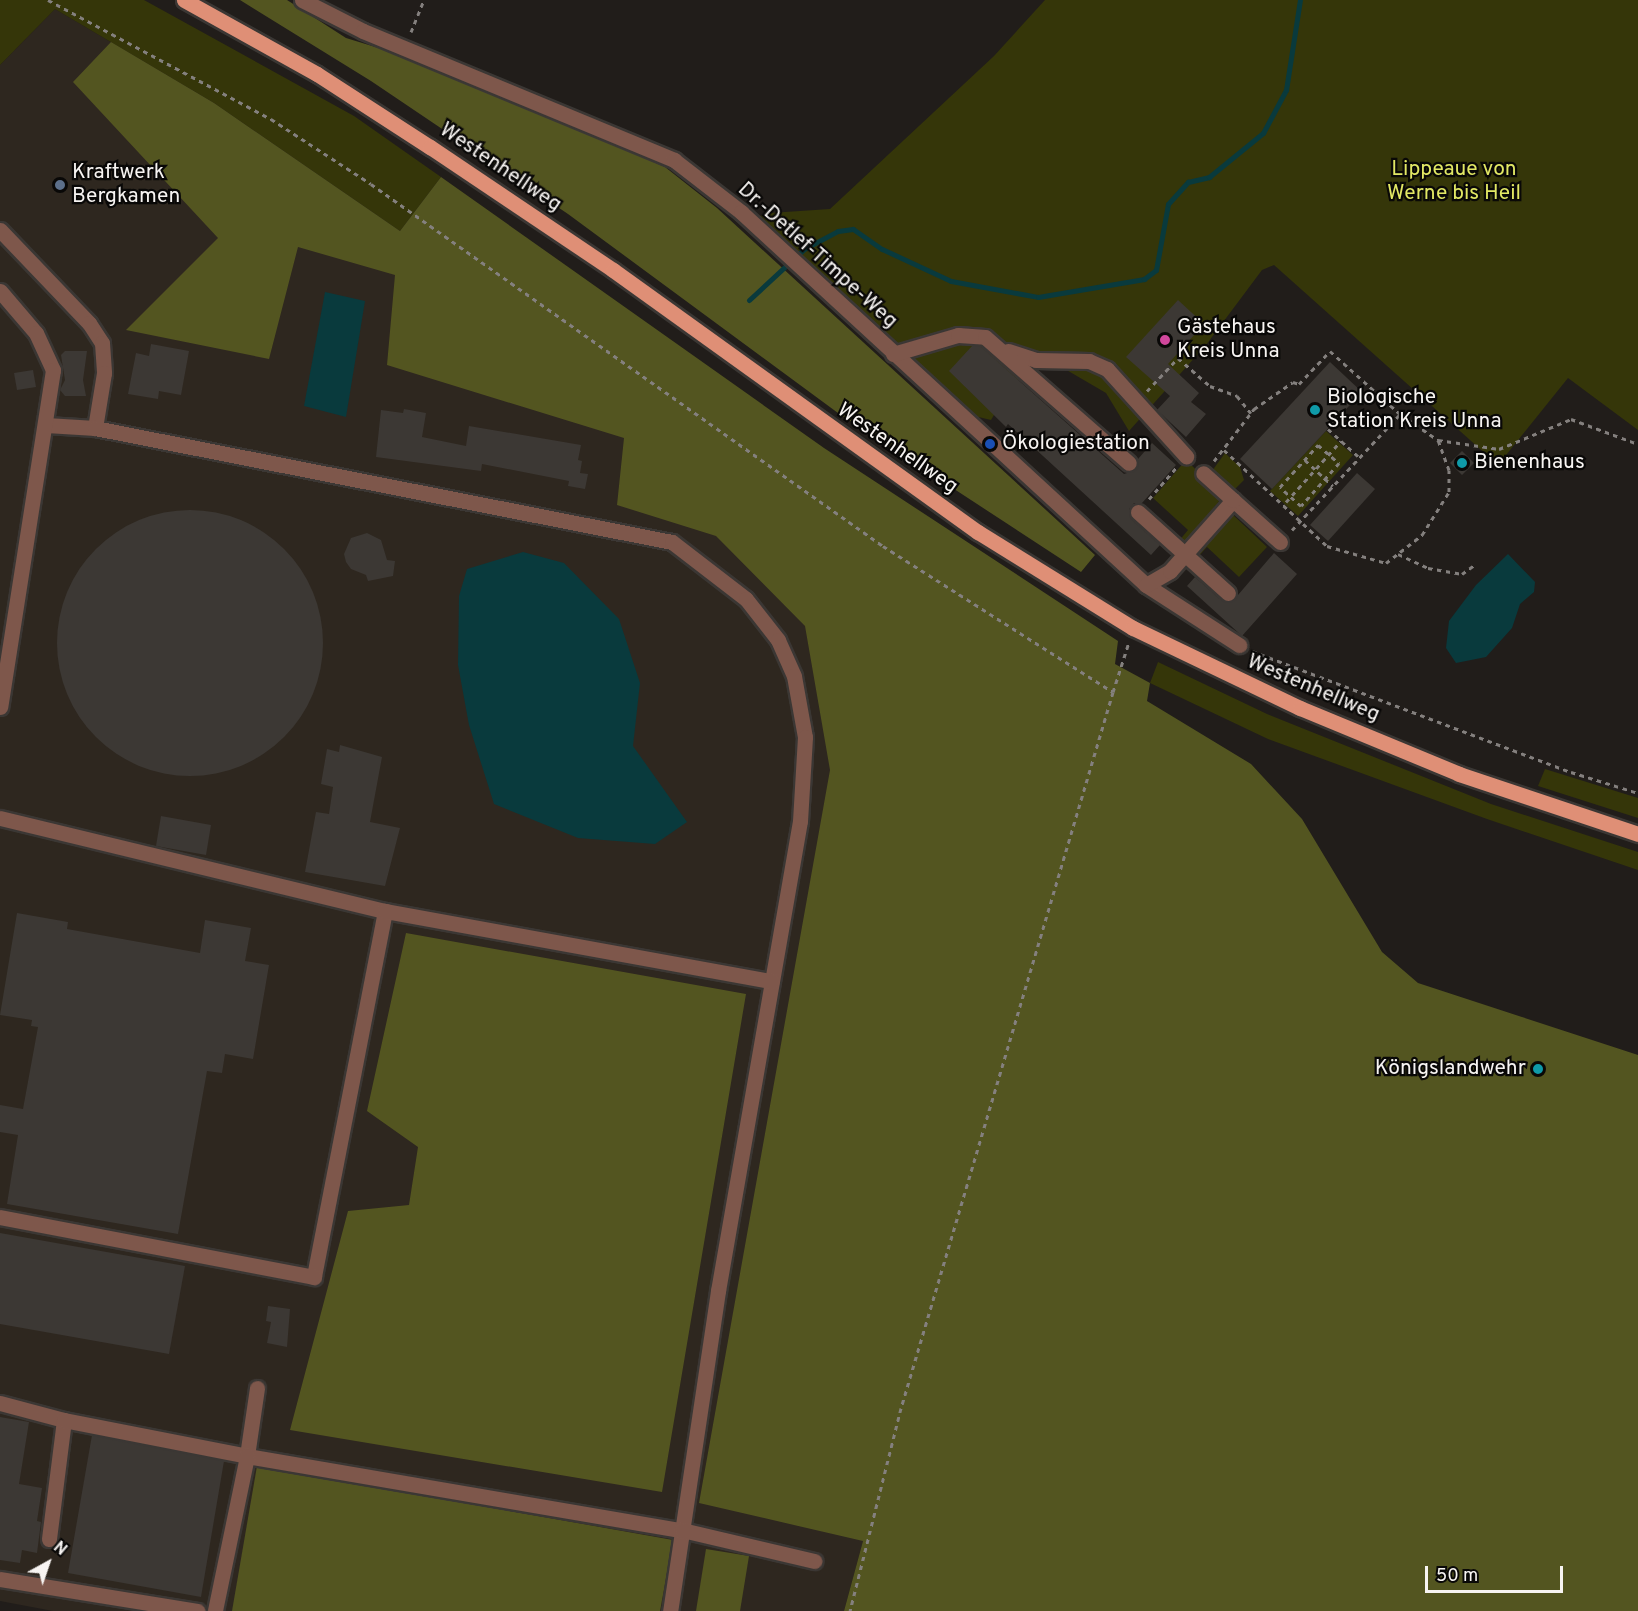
<!DOCTYPE html>
<html>
<head>
<meta charset="utf-8">
<style>
	body { margin:0 }
	#map { position:relative; width:1638px; height:1611px; overflow:hidden; background:#211d1a; font-family:Overpass,sans-serif }
	div>[style] { position:absolute }
	[style*='--x'] { left:calc(var(--x)*1px); top:calc(var(--y)*1px); width:calc(var(--w)*1px); rotate:calc(var(--a)*1deg) }
	.built>* { inset:0; background:#2e271f }
	.green>* { inset:0; background:#353609 }
	.forest>* { inset:0; background:#535520 }
	.water>* { inset:0; background:#093a3d }
	.stream>* { height:5px; margin:-2.5px; padding:0 2.5px; transform-origin:2.5px; border-radius:2.5px; background:#093a3d }
	.building>* { inset:0; background:#3c3834 }
	.round { border-radius:50% }
	.path>* { height:3px; margin-top:-1.5px; transform-origin:0; background:repeating-linear-gradient(90deg,#84807e 0 4.5px,transparent 0 9px) }
	.roads { filter:drop-shadow(2px 0 #3b3734) drop-shadow(-2px 0 #3b3734) drop-shadow(0 2px #3b3734) drop-shadow(0 -2px #3b3734) }
	.minor>* { height:15px; margin:-7.5px; padding:0 7.5px; transform-origin:7.5px; border-radius:7.5px; background:#7e574b }
	.major>* { height:15px; margin:-7.5px; padding:0 7.5px; transform-origin:7.5px; border-radius:7.5px; background:#df8f76 }
	.dots>* { width:16px; height:16px; translate:-50% -50%; box-sizing:border-box; border:3px solid #090807; border-radius:50% }
	span { translate:-50% -50%; white-space:nowrap; text-align:center; line-height:1.15; -webkit-text-stroke:4.5px #090807; paint-order:stroke }
	.street-label { font-size:21px; color:#f7f4f2 }
	.park-label { font-size:21px; color:#e2e864 }
	.poi-label { font-size:21px; color:#f7f4f2 }
	.left { translate:0 -50%; text-align:left }
	.right { translate:-100% -50%; text-align:right }
	.north { position:absolute; left:18px; top:1533px; width:60px; height:60px; -webkit-text-stroke:4px #090807; paint-order:stroke; rotate:40deg; font-size:16px; font-weight:700; line-height:24px; text-align:center; color:#f7f4f2 }
	.north::after { content:''; display:block; margin:auto; width:21px; height:27px; background:#f7f4f2; clip-path:polygon(50% 0,100% 100%,50% 72%,0 100%) }
	.scale { position:absolute; left:1425px; top:1566px; width:138px; height:27px; box-sizing:border-box; border:3px solid #f7f4f2; border-top:0; padding-left:8px; font-size:18px; line-height:21px; white-space:nowrap; color:#f7f4f2; -webkit-text-stroke:4px #090807; paint-order:stroke }
</style>
</head>
<body>
<div id="map">
	<div class="built">
		<div style="clip-path:polygon(55px 9px,214px 103px,882px 572px,956px 1200px,844px 1611px,53px 1611px,0 1601px,0 65px)"></div>
	</div>
	<div class="green">
		<div style="clip-path:polygon(0 0,144px 0,354px 116px,441px 177px,400px 231px,214px 103px,55px 9px,0 65px)"></div>
		<div style="clip-path:polygon(1045px 0,1638px 0,1638px 430px,1568px 378px,1498px 465px,1274px 265px,1262px 270px,1206px 345px,1129px 431px,1106px 393px,1058px 365px,1031px 366px,1010px 388px,991px 420px,970px 415px,756px 217px,770px 213px,830px 209px,994px 56px)"></div>
		<div style="clip-path:polygon(1326px 431px,1353px 455px,1298px 516px,1270px 491px)"></div>
		<div style="clip-path:polygon(1225px 453px,1240px 467px,1244px 480px,1233px 491px,1212px 471px)"></div>
		<div style="clip-path:polygon(1186px 460px,1216px 489px,1220px 500px,1183px 546px,1178px 542px,1188px 530px,1153px 498px)"></div>
		<div style="clip-path:polygon(1231px 513px,1267px 547px,1239px 577px,1207px 547px,1198px 557px,1194px 553px)"></div>
		<div style="clip-path:polygon(1158px 662px,1267px 714px,1491px 804px,1638px 852px,1638px 870px,1487px 819px,1268px 739px,1150px 683px)"></div>
		<div style="clip-path:polygon(1545px 769px,1638px 798px,1638px 818px,1538px 786px)"></div>
	</div>
	<div class="forest">
		<div style="clip-path:polygon(240px 0,287px 0,346px 38px,421px 61px,665px 167px,717px 208px,1095px 555px,1081px 572px,838px 413px,568px 214px,371px 81px)"></div>
		<div style="clip-path:polygon(111px 42px,214px 103px,400px 231px,441px 177px,824px 448px,1118px 641px,1115px 664px,1150px 683px,1147px 701px,1251px 764px,1302px 819px,1382px 952px,1418px 983px,1638px 1055px,1638px 1611px,844px 1611px,863px 1541px,699px 1503px,830px 770px,805px 626px,716px 536px,617px 505px,624px 438px,387px 365px,395px 275px,298px 247px,269px 359px,126px 330px,218px 238px,73px 82px)"></div>
		<div style="clip-path:polygon(406px 933px,746px 994px,662px 1492px,290px 1430px,348px 1211px,409px 1205px,418px 1147px,367px 1111px)"></div>
		<div style="clip-path:polygon(257px 1466px,673px 1540px,660px 1611px,232px 1611px)"></div>
		<div style="clip-path:polygon(706px 1549px,749px 1556px,740px 1611px,696px 1611px)"></div>
	</div>
	<div class="water">
		<div style="clip-path:polygon(325px 292px,365px 301px,346px 417px,304px 406px)"></div>
		<div style="clip-path:polygon(523px 552px,564px 563px,619px 619px,640px 683px,633px 746px,687px 822px,655px 844px,578px 838px,494px 804px,469px 725px,458px 665px,459px 596px,467px 569px)"></div>
		<div style="clip-path:polygon(1508px 554px,1535px 582px,1534px 592px,1520px 604px,1512px 628px,1486px 657px,1456px 663px,1446px 648px,1449px 621px,1476px 585px)"></div>
	</div>
	<div class="stream">
		<div style="--x:749;--y:300;--w:75;--a:-42.8"></div>
		<div style="--x:804;--y:249;--w:38;--a:-28"></div>
		<div style="--x:838;--y:231;--w:15;--a:-8"></div>
		<div style="--x:853;--y:229;--w:35;--a:35"></div>
		<div style="--x:882;--y:249;--w:76;--a:24.9"></div>
		<div style="--x:951;--y:281;--w:88;--a:10.4"></div>
		<div style="--x:1038;--y:297;--w:108;--a:-9.6"></div>
		<div style="--x:1144;--y:279;--w:15;--a:-37"></div>
		<div style="--x:1156;--y:270;--w:67;--a:-79.7"></div>
		<div style="--x:1168;--y:204;--w:30;--a:-48"></div>
		<div style="--x:1188;--y:182;--w:22;--a:-13"></div>
		<div style="--x:1209;--y:177;--w:70;--a:-39.2"></div>
		<div style="--x:1263;--y:133;--w:49;--a:-61.9"></div>
		<div style="--x:1286;--y:90;--w:91;--a:-81.2"></div>
	</div>
	<div class="building">
		<div style="clip-path:polygon(1178px 300px,1204px 324px,1168px 364px,1199px 393px,1191px 402px,1206px 414px,1186px 437px,1157px 410px,1170px 396px,1126px 357px)"></div>
		<div style="clip-path:polygon(151px 344px,189px 351px,181px 395px,159px 391px,158px 399px,128px 394px,136px 353px,149px 356px)"></div>
		<div style="clip-path:polygon(972px 346px,980px 346px,1124px 474px,1136px 470px,1138px 459px,1152px 443px,1176px 465px,1142px 503px,1134px 503px,1129px 509px,1131px 519px,1160px 545px,1151px 555px,1008px 424px,1006px 427px,949px 371px)"></div>
		<div style="clip-path:polygon(65px 351px,87px 351px,83px 380px,86px 396px,65px 396px,60px 390px,65px 380px,61px 355px)"></div>
		<div style="clip-path:polygon(1330px 362px,1362px 392px,1272px 489px,1240px 459px)"></div>
		<div style="clip-path:polygon(33px 370px,36px 387px,17px 390px,14px 373px)"></div>
		<div style="clip-path:polygon(404px 409px,426px 413px,422px 437px,466px 446px,469px 426px,581px 445px,578px 460px,582px 461px,580px 473px,588px 474px,585px 489px,568px 486px,569px 481px,482px 464px,481px 471px,376px 457px,381px 410px,403px 413px)"></div>
		<div style="clip-path:polygon(1462px 451px,1474px 463px,1462px 475px,1450px 463px)"></div>
		<div style="clip-path:polygon(1357px 473px,1375px 489px,1328px 541px,1310px 525px)"></div>
		<div class="round" style="left:57px;top:510px;width:266px;height:266px"></div>
		<div style="clip-path:polygon(367px 533px,381px 540px,387px 560px,395px 561px,393px 576px,368px 581px,366px 575px,351px 569px,346px 562px,344px 554px,351px 538px)"></div>
		<div style="clip-path:polygon(1274px 553px,1297px 574px,1242px 636px,1187px 586px,1195px 577px,1222px 601px,1232px 602px)"></div>
		<div style="clip-path:polygon(340px 745px,382px 757px,370px 822px,400px 828px,385px 886px,305px 872px,316px 812px,329px 814px,333px 787px,321px 784px,327px 749px,339px 752px)"></div>
		<div style="clip-path:polygon(161px 816px,211px 825px,206px 855px,156px 846px)"></div>
		<div style="clip-path:polygon(17px 913px,68px 922px,67px 929px,200px 953px,205px 920px,251px 928px,245px 961px,269px 965px,253px 1059px,225px 1054px,222px 1073px,207px 1071px,178px 1234px,7px 1204px,18px 1135px,0 1132px,0 1105px,23px 1109px,38px 1027px,31px 1026px,32px 1020px,0 1015px)"></div>
		<div style="clip-path:polygon(0 1233px,185px 1266px,169px 1354px,0 1324px)"></div>
		<div style="clip-path:polygon(268px 1306px,290px 1309px,287px 1347px,267px 1343px,271px 1322px,266px 1321px)"></div>
		<div style="clip-path:polygon(0 1417px,29px 1422px,19px 1484px,42px 1488px,37px 1521px,41px 1522px,37px 1553px,22px 1550px,20px 1563px,0 1560px)"></div>
		<div style="clip-path:polygon(92px 1435px,224px 1461px,201px 1597px,68px 1573px)"></div>
	</div>
	<div class="path">
		<div style="--x:48;--y:0;--w:253;--a:28.1"></div>
		<div style="--x:271;--y:119;--w:119;--a:33"></div>
		<div style="--x:371;--y:184;--w:627;--a:35.26"></div>
		<div style="--x:883;--y:546;--w:272;--a:32.4"></div>
		<div style="--x:1113;--y:692;--w:747;--a:106.49"></div>
		<div style="--x:901;--y:1408;--w:209;--a:104.1"></div>
		<div style="--x:411;--y:32;--w:35;--a:-68"></div>
		<div style="--x:1147;--y:391;--w:45;--a:-46.8"></div>
		<div style="--x:1178;--y:358;--w:43;--a:41.2"></div>
		<div style="--x:1210;--y:386;--w:29;--a:20"></div>
		<div style="--x:1237;--y:396;--w:22;--a:51"></div>
		<div style="--x:1328;--y:429;--w:43;--a:42.2"></div>
		<div style="--x:1318;--y:445;--w:28;--a:41"></div>
		<div style="--x:1339;--y:463;--w:57;--a:131.5"></div>
		<div style="--x:1301;--y:506;--w:28;--a:-138"></div>
		<div style="--x:1280;--y:487;--w:57;--a:-47.9"></div>
		<div style="--x:1224;--y:450;--w:141;--a:43"></div>
		<div style="--x:1327;--y:546;--w:61;--a:16.1"></div>
		<div style="--x:1386;--y:563;--w:46;--a:-37.9"></div>
		<div style="--x:1422;--y:535;--w:51;--a:-57.9"></div>
		<div style="--x:1449;--y:492;--w:22;--a:-90"></div>
		<div style="--x:1449;--y:470;--w:32;--a:-110"></div>
		<div style="--x:1305;--y:460;--w:38;--a:43"></div>
		<div style="--x:1214;--y:461;--w:66;--a:-52.4"></div>
		<div style="--x:1254;--y:409;--w:47;--a:-34.7"></div>
		<div style="--x:1293;--y:382;--w:6;--a:18"></div>
		<div style="--x:1299;--y:384;--w:45;--a:-46.8"></div>
		<div style="--x:1330;--y:351;--w:94;--a:42"></div>
		<div style="--x:1149;--y:499;--w:41;--a:-48.9"></div>
		<div style="--x:1286;--y:502;--w:82;--a:-48"></div>
		<div style="--x:1292;--y:530;--w:158;--a:-47"></div>
		<div style="--x:1400;--y:414;--w:46;--a:34.4"></div>
		<div style="--x:1438;--y:440;--w:62;--a:8.4"></div>
		<div style="--x:1499;--y:449;--w:78;--a:-22.6"></div>
		<div style="--x:1571;--y:419;--w:72;--a:20.5"></div>
		<div style="--x:1398;--y:554;--w:33;--a:25"></div>
		<div style="--x:1428;--y:568;--w:35;--a:10"></div>
		<div style="--x:1462;--y:574;--w:14;--a:-36"></div>
		<div style="--x:1252;--y:651;--w:341;--a:20.8"></div>
		<div style="--x:1571;--y:772;--w:70;--a:17.4"></div>
		<div style="--x:1113;--y:692;--w:52;--a:-72.3"></div>
	</div>
	<div class="roads">
		<div class="minor">
			<div style="--x:302;--y:0;--w:68;--a:26.9"></div>
			<div style="--x:363;--y:31;--w:337;--a:22.5"></div>
			<div style="--x:674;--y:160;--w:85;--a:37.8"></div>
			<div style="--x:741;--y:212;--w:551;--a:42.64"></div>
			<div style="--x:1146;--y:585;--w:111;--a:32.8"></div>
			<div style="--x:0;--y:230;--w:129;--a:46.3"></div>
			<div style="--x:89;--y:323;--w:24;--a:57"></div>
			<div style="--x:102;--y:343;--w:30;--a:86"></div>
			<div style="--x:104;--y:373;--w:56;--a:99.3"></div>
			<div style="--x:95;--y:428;--w:49;--a:-176.5"></div>
			<div style="--x:0;--y:291;--w:55;--a:49.4"></div>
			<div style="--x:36;--y:333;--w:41;--a:65.3"></div>
			<div style="--x:53;--y:370;--w:341;--a:98.9"></div>
			<div style="--x:1008;--y:351;--w:29;--a:18"></div>
			<div style="--x:1036;--y:360;--w:53;--a:1.1"></div>
			<div style="--x:1089;--y:361;--w:20;--a:24"></div>
			<div style="--x:1107;--y:369;--w:118;--a:47.8"></div>
			<div style="--x:893;--y:354;--w:68;--a:-16.3"></div>
			<div style="--x:958;--y:335;--w:27;--a:4"></div>
			<div style="--x:985;--y:337;--w:191;--a:41.2"></div>
			<div style="--x:95;--y:428;--w:588;--a:11.18"></div>
			<div style="--x:672;--y:542;--w:93;--a:37.6"></div>
			<div style="--x:746;--y:599;--w:52;--a:52"></div>
			<div style="--x:778;--y:640;--w:39;--a:66"></div>
			<div style="--x:794;--y:676;--w:62;--a:79.8"></div>
			<div style="--x:805;--y:737;--w:84;--a:93.4"></div>
			<div style="--x:800;--y:821;--w:477;--a:99.9"></div>
			<div style="--x:718;--y:1291;--w:324;--a:98.5"></div>
			<div style="--x:1233;--y:500;--w:63;--a:41.8"></div>
			<div style="--x:1138;--y:512;--w:121;--a:42"></div>
			<div style="--x:1146;--y:585;--w:28;--a:-30"></div>
			<div style="--x:1170;--y:571;--w:95;--a:-48.4"></div>
			<div style="--x:1233;--y:500;--w:40;--a:-138"></div>
			<div style="--x:0;--y:818;--w:396;--a:13.6"></div>
			<div style="--x:385;--y:911;--w:373;--a:101"></div>
			<div style="--x:314;--y:1277;--w:320;--a:-169.2"></div>
			<div style="--x:385;--y:911;--w:393;--a:10.3"></div>
			<div style="--x:257;--y:1388;--w:69;--a:98.4"></div>
			<div style="--x:247;--y:1456;--w:441;--a:9.7"></div>
			<div style="--x:682;--y:1530;--w:136;--a:13.2"></div>
			<div style="--x:0;--y:1403;--w:66;--a:14.9"></div>
			<div style="--x:64;--y:1420;--w:120;--a:97.2"></div>
			<div style="--x:64;--y:1420;--w:187;--a:11.1"></div>
			<div style="--x:247;--y:1456;--w:158;--a:101.7"></div>
			<div style="--x:0;--y:1579;--w:200;--a:9.2"></div>
		</div>
		<div class="major">
			<div style="--x:184;--y:0;--w:152;--a:29.1"></div>
			<div style="--x:317;--y:74;--w:135;--a:32.9"></div>
			<div style="--x:430;--y:147;--w:220;--a:33.9"></div>
			<div style="--x:613;--y:270;--w:449;--a:35.7"></div>
			<div style="--x:978;--y:532;--w:182;--a:31.8"></div>
			<div style="--x:1133;--y:628;--w:185;--a:25.6"></div>
			<div style="--x:1300;--y:708;--w:172;--a:22.5"></div>
			<div style="--x:1459;--y:774;--w:189;--a:18.5"></div>
		</div>
	</div>
	<div class="dots">
		<div style="left:60px;top:185px;background:#5c6f8a"></div>
		<div style="left:1165px;top:340px;background:#d1479c"></div>
		<div style="left:1315px;top:410px;background:#0f9aa8"></div>
		<div style="left:990px;top:444px;background:#1a4fb4"></div>
		<div style="left:1462px;top:463px;background:#0f9aa8"></div>
		<div style="left:1538px;top:1069px;background:#0f9aa8"></div>
	</div>
	<div class="street-label">
		<span style="left:500px;top:168px;rotate:34deg">Westenhellweg</span>
		<span style="left:817px;top:256px;rotate:42deg">Dr.-Detlef-Timpe-Weg</span>
		<span style="left:897px;top:449px;rotate:35deg">Westenhellweg</span>
		<span style="left:1313px;top:689px;rotate:23deg">Westenhellweg</span>
	</div>
	<div class="park-label">
		<span style="left:1454px;top:182px">Lippeaue von<br>Werne bis Heil</span>
	</div>
	<div class="poi-label">
		<span class="left" style="left:72px;top:185px">Kraftwerk<br>Bergkamen</span>
		<span class="left" style="left:1177px;top:340px">Gästehaus<br>Kreis Unna</span>
		<span class="left" style="left:1327px;top:410px">Biologische<br>Station Kreis Unna</span>
		<span class="left" style="left:1002px;top:444px">Ökologiestation</span>
		<span class="left" style="left:1474px;top:463px">Bienenhaus</span>
		<span class="right" style="left:1526px;top:1069px">Königslandwehr</span>
	</div>
	<div class="north">N</div>
	<div class="scale">50 m</div>
</div>
</body>
</html>
